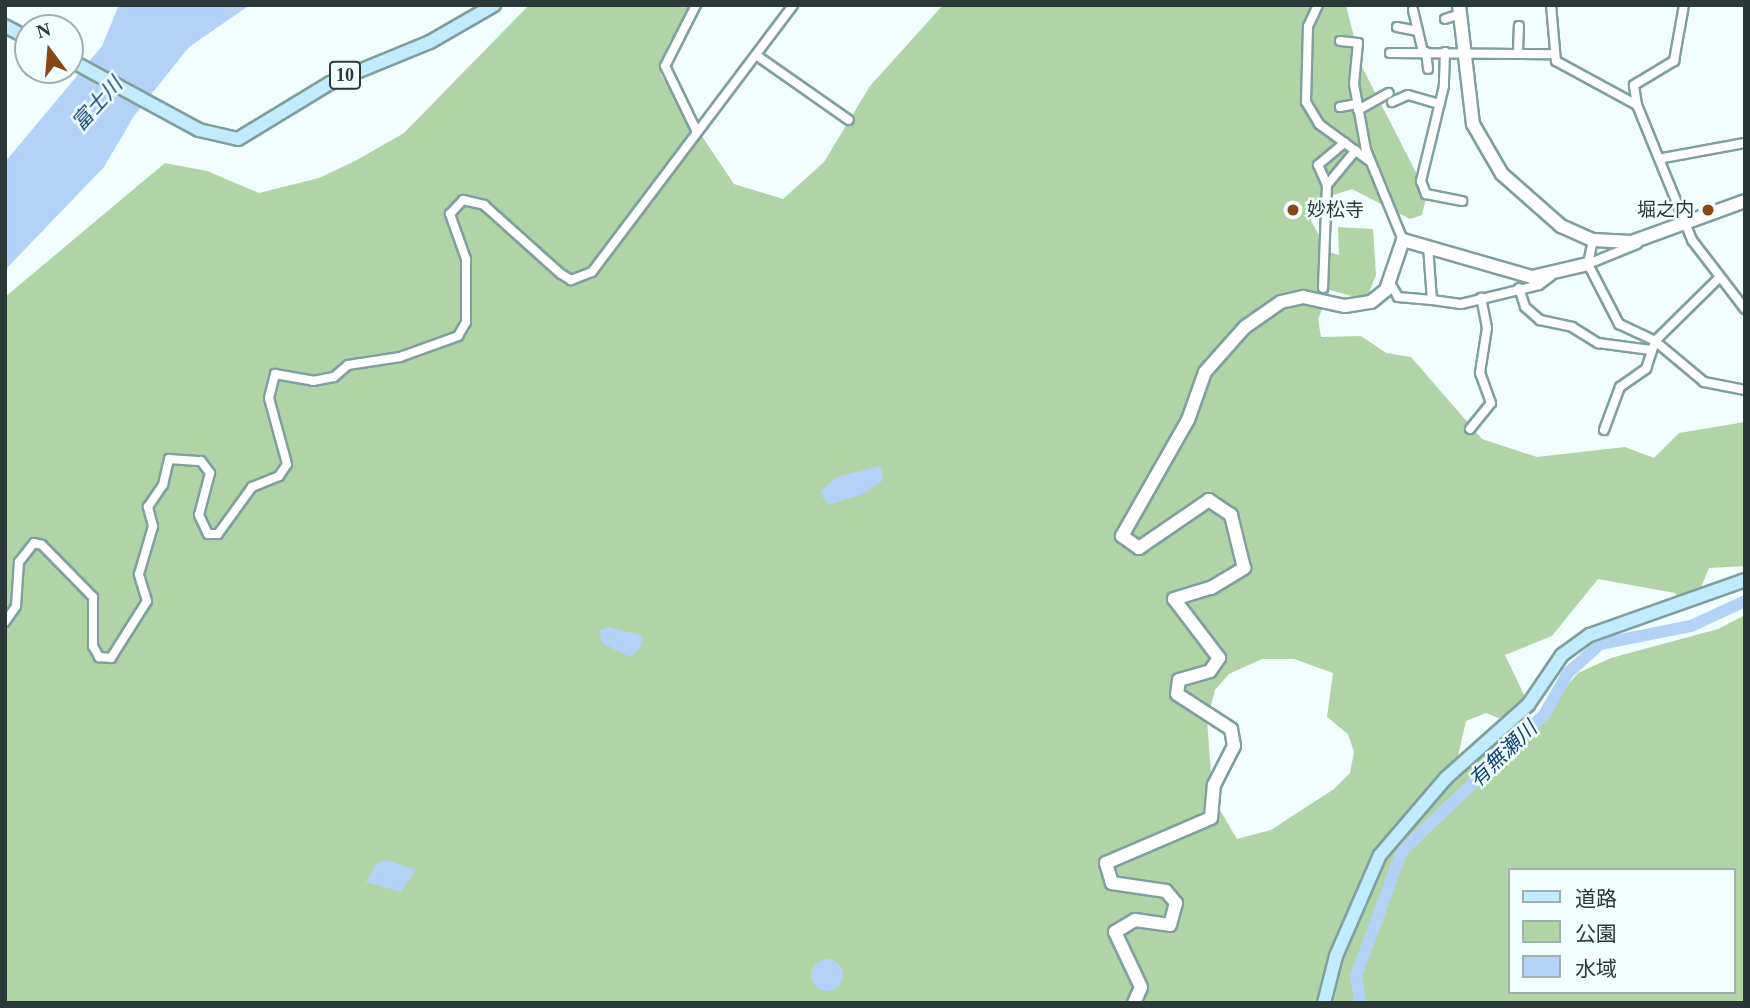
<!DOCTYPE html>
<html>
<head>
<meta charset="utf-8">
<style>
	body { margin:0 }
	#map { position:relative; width:1750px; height:1008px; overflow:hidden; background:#f1fefd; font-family:"Times New Roman","Noto Sans JP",serif }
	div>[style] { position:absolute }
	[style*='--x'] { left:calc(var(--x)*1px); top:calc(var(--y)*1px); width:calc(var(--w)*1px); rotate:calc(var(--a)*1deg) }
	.green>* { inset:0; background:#b0d4a6 }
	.water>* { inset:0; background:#b2d2f7 }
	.round { border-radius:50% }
	.river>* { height:12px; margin:-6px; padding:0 6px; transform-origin:6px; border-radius:6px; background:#b2d2f7 }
	.roads { filter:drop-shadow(2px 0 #809f9f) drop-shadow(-2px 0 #809f9f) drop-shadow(0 2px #809f9f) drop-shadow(0 -2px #809f9f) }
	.street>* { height:8px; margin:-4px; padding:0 4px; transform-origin:4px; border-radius:4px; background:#fff }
	.secondary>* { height:12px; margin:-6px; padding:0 6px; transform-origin:6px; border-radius:6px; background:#fff }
	.primary>* { height:12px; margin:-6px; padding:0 6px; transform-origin:6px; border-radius:6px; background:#c0ecfe }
	.dots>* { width:19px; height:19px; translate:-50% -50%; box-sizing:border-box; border:4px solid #f1fefd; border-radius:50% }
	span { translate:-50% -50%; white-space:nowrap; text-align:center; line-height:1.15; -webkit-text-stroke:5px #f1fefd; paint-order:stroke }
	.shield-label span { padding:2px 5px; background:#f1fefd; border:2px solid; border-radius:5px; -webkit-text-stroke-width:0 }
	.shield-label { font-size:18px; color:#2b3838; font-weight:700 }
	.poi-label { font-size:19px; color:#2b3838 }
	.left { translate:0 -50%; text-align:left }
	.right { translate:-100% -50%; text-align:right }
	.water-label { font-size:21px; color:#0b4279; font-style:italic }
	.frame { position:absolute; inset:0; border:7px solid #2b3838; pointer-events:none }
	.legend { position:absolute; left:1508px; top:868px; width:228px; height:126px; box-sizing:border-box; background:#f1fefd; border:2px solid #a2afae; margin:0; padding:9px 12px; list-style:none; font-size:21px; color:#2b3838 }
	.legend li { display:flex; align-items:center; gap:14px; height:35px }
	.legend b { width:35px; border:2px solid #a2afae }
	.north { position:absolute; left:14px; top:14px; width:70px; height:70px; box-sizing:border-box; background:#f1fefd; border:2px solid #a2afae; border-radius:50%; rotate:344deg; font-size:19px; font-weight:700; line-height:28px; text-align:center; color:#2b3838 }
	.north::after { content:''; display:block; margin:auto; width:24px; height:32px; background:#894715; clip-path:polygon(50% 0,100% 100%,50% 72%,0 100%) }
</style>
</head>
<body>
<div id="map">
	<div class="green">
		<div style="clip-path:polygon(evenodd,529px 5px,695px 5px,669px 42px,661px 75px,734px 184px,783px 199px,824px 162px,870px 86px,943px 5px,1346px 5px,1361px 65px,1427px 194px,1422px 215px,1410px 219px,1352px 189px,1315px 201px,1311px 221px,1329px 252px,1339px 255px,1338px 227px,1373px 229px,1376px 275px,1366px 300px,1330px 290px,1318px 319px,1321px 337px,1361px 336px,1386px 353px,1411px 357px,1482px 439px,1537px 457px,1625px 447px,1654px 458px,1679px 433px,1745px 422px,1745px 566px,1709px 568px,1697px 597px,1681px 602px,1675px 593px,1598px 579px,1552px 636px,1505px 655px,1526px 699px,1506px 721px,1486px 713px,1466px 721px,1457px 760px,1427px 792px,1375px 874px,1442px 791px,1512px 729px,1530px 727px,1578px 673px,1611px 658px,1718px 629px,1745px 615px,1745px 1003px,5px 1003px,5px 297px,165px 163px,207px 171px,259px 193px,319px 178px,355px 161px,404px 133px,529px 5px,1262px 659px,1294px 659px,1333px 673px,1327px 717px,1348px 734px,1354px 752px,1350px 773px,1334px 789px,1271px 830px,1237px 839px,1213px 798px,1207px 720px,1215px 690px,1229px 674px,1262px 659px,529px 5px,1510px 870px,1734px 870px,1734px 992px,1510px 992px,1510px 870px)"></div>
	</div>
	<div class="water">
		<div style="clip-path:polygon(119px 5px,250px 5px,189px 47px,134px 116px,104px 167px,5px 270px,5px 162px,102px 46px)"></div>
		<div style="clip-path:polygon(881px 466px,883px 480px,863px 494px,829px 505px,823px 498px,821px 491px,837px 477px)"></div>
		<div style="clip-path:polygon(609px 627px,643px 636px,640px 648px,630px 657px,602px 643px,599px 631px)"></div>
		<div style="clip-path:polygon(386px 860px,416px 870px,401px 892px,366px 882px,376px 864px)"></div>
		<div class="round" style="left:811px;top:959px;width:32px;height:32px"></div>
	</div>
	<div class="river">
		<div style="--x:1360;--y:1003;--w:27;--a:-98"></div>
		<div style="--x:1356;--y:976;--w:133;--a:-69.8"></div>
		<div style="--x:1402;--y:851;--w:197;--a:-43.8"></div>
		<div style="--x:1544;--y:715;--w:48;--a:-60.3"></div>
		<div style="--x:1568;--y:673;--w:43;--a:-42.2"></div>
		<div style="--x:1600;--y:644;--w:93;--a:-11.2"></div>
		<div style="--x:1691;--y:626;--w:60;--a:-24.8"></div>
	</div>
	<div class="roads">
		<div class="street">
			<div style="--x:696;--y:5;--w:68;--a:116.9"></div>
			<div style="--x:665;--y:66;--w:73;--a:64.1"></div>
			<div style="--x:1318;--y:5;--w:23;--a:115"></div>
			<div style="--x:1308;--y:26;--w:76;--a:91.5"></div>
			<div style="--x:1306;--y:102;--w:26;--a:59"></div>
			<div style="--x:1319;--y:124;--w:61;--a:36.3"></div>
			<div style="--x:1551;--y:5;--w:56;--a:84.9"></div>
			<div style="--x:1556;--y:61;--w:92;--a:28.5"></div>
			<div style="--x:1637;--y:105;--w:146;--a:67.8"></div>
			<div style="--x:1692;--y:240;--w:87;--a:52.5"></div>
			<div style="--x:1413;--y:10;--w:43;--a:76.6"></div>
			<div style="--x:1445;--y:19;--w:16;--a:-18"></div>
			<div style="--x:1397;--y:27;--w:21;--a:11"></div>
			<div style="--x:1340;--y:41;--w:18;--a:6"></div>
			<div style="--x:1358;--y:43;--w:41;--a:95.6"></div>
			<div style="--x:1354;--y:84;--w:67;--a:79.7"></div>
			<div style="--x:1366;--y:150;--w:97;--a:67.7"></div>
			<div style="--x:1426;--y:52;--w:17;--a:83"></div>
			<div style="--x:1445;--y:52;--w:34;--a:92"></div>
			<div style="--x:1444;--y:86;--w:98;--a:103.6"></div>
			<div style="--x:1421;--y:181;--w:14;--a:69"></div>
			<div style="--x:1426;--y:194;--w:37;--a:11"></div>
			<div style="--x:1518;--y:52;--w:26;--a:-88"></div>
			<div style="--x:1390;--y:53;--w:162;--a:0.4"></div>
			<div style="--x:756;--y:55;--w:113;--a:35"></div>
			<div style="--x:1392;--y:102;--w:17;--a:-24"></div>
			<div style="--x:1408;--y:95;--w:33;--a:16"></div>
			<div style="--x:1637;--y:105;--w:20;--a:-99"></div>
			<div style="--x:1634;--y:85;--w:47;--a:-31"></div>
			<div style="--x:1674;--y:61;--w:57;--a:-79.9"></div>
			<div style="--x:1340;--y:107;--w:17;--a:-10"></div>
			<div style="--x:1358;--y:110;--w:35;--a:-29"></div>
			<div style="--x:1663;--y:158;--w:83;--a:-10.4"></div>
			<div style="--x:1327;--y:185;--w:45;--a:-50.4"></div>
			<div style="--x:1593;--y:240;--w:25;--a:102"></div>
			<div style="--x:1588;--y:264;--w:68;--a:62.7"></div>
			<div style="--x:1619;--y:324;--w:40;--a:25"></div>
			<div style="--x:1655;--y:341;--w:64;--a:39.9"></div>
			<div style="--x:1704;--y:382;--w:42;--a:11"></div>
			<div style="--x:1428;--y:246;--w:54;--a:85.8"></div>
			<div style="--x:1432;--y:300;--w:29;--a:8"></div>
			<div style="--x:1461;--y:304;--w:80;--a:-13.7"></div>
			<div style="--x:1539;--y:285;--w:15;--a:-37"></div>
			<div style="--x:1588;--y:264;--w:53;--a:-22.2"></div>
			<div style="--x:1390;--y:283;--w:16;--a:60"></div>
			<div style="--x:1398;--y:297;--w:34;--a:5"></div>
			<div style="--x:1323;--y:288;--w:103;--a:-87.8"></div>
			<div style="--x:1327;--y:185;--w:22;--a:-114"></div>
			<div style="--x:1318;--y:165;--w:35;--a:-40"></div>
			<div style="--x:1519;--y:288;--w:20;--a:72"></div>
			<div style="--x:1525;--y:307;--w:20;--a:41"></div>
			<div style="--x:1540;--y:320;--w:33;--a:12"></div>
			<div style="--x:1572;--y:327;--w:31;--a:32"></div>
			<div style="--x:1598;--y:343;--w:53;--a:7.5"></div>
			<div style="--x:1470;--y:429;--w:33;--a:-51"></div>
			<div style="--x:1491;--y:403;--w:32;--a:-110"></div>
			<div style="--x:1480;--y:373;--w:46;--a:-81.2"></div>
			<div style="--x:1487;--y:328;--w:31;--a:-101"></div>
			<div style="--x:1604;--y:430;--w:46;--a:-69.6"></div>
			<div style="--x:1620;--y:387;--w:32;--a:-35"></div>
			<div style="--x:1646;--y:369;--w:29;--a:-72"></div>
			<div style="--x:1655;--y:341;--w:91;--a:-44.6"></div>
			<div style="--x:5;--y:622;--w:19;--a:-55"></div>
			<div style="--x:16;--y:606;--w:44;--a:-86.1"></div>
			<div style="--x:19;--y:562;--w:24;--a:-52"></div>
			<div style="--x:34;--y:543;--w:8;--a:14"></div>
			<div style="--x:42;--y:545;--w:73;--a:45.6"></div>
			<div style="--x:93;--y:597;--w:49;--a:90"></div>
			<div style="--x:93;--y:646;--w:13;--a:61"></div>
			<div style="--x:99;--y:657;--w:12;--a:5"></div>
			<div style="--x:111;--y:658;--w:67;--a:-57.7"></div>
			<div style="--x:147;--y:601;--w:28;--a:-107"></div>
			<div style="--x:139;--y:574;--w:50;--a:-73.7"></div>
			<div style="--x:153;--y:526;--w:20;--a:-105"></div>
			<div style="--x:148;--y:507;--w:27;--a:-56"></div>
			<div style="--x:163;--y:485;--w:27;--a:-77"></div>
			<div style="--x:169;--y:459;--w:32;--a:4"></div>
			<div style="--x:201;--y:461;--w:15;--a:53"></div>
			<div style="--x:210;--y:473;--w:43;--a:104.7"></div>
			<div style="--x:199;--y:515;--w:21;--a:65"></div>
			<div style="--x:208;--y:534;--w:10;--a:0"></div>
			<div style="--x:218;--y:534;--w:58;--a:-54.1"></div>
			<div style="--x:252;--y:487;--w:29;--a:-22"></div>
			<div style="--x:279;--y:476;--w:14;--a:-56"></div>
			<div style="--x:287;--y:464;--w:68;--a:-105.3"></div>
			<div style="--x:269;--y:398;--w:25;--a:-76"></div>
			<div style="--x:275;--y:374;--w:39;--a:10"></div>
			<div style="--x:313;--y:381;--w:21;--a:-11"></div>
			<div style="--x:334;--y:377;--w:18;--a:-41"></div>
			<div style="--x:348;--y:365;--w:53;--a:-8.7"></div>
			<div style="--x:400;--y:357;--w:62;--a:-19.9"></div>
			<div style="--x:458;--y:336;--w:16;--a:-60"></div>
			<div style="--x:466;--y:322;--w:63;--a:-90"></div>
			<div style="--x:466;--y:259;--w:48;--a:-109.6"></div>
			<div style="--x:450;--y:214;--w:19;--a:-47"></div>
			<div style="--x:463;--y:200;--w:22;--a:13"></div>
			<div style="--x:484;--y:205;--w:103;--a:41.9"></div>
			<div style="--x:561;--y:274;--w:12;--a:31"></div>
			<div style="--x:571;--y:280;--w:22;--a:-21"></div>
			<div style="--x:592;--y:272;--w:334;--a:-53"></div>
		</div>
		<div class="secondary">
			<div style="--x:1459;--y:5;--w:120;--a:83.3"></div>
			<div style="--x:1473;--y:124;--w:58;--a:59.9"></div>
			<div style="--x:1502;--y:174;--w:79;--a:41.4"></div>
			<div style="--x:1561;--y:226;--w:35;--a:24"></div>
			<div style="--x:1593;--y:240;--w:39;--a:3"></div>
			<div style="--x:1632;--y:242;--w:120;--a:-19.9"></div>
			<div style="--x:1134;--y:1003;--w:17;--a:-66"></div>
			<div style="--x:1141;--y:987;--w:61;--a:-115.3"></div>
			<div style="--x:1115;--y:932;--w:23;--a:-31"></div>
			<div style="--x:1135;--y:920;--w:35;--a:8"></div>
			<div style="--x:1170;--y:925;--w:23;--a:-75"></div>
			<div style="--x:1176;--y:903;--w:16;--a:-130"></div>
			<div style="--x:1166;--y:891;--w:55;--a:-171.6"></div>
			<div style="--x:1112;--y:883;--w:21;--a:-107"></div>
			<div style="--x:1106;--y:863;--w:114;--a:-23.2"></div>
			<div style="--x:1211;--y:818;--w:33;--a:-85"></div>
			<div style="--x:1214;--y:785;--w:44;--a:-62.9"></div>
			<div style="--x:1234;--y:746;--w:17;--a:-100"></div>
			<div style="--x:1231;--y:729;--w:64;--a:-147.1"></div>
			<div style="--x:1177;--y:694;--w:14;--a:-82"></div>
			<div style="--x:1179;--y:680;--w:32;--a:-16"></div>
			<div style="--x:1210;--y:671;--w:16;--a:-55"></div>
			<div style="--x:1219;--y:658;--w:74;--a:-127.3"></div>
			<div style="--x:1174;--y:599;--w:39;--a:-17"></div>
			<div style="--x:1211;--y:588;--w:39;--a:-31"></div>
			<div style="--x:1244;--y:568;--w:55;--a:-103.8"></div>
			<div style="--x:1231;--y:515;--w:27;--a:-146"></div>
			<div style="--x:1209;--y:500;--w:85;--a:145.6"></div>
			<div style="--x:1139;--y:548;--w:21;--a:-145"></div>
			<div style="--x:1122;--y:536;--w:133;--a:-60.4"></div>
			<div style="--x:1188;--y:420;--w:51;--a:-70.5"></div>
			<div style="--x:1205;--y:372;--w:60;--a:-48.4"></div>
			<div style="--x:1245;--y:327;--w:44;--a:-34.8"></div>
			<div style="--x:1281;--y:302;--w:23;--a:-13"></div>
			<div style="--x:1303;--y:297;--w:43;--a:12.1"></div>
			<div style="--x:1345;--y:306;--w:26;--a:-9"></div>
			<div style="--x:1371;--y:302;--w:19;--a:-39"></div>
			<div style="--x:1386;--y:290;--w:53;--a:-71.2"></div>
			<div style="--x:1403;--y:240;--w:134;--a:16"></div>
			<div style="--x:1532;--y:277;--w:57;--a:-13.1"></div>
		</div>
		<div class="primary">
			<div style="--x:5;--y:26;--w:26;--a:28"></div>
			<div style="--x:70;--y:60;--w:147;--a:28.5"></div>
			<div style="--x:199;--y:130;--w:40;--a:13"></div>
			<div style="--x:238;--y:139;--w:108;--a:-31.3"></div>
			<div style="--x:330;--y:83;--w:108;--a:-22.3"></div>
			<div style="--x:430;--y:42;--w:74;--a:-30"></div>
			<div style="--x:1324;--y:1003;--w:49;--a:-75.7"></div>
			<div style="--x:1336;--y:956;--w:110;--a:-66.5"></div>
			<div style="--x:1380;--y:855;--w:101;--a:-49.4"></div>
			<div style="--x:1446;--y:778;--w:110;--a:-41.7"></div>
			<div style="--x:1528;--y:705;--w:60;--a:-55.8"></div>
			<div style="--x:1562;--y:655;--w:34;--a:-36"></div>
			<div style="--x:1590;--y:635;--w:164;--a:-19.5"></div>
		</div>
	</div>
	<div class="dots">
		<div style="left:1293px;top:210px;background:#894715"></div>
		<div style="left:1708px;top:210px;background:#894715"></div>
	</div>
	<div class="shield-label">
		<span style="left:345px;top:75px">10</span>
	</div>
	<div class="poi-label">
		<span class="left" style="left:1307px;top:210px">妙松寺</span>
		<span class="right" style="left:1694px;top:210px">堀之内</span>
	</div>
	<div class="water-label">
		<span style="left:97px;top:104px;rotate:-48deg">富士川</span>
		<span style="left:1503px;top:754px;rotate:-44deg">有無瀬川</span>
	</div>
	<div class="frame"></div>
	<ul class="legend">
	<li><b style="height:9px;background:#c0ecfe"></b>道路</li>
	<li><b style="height:19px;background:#b0d4a6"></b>公園</li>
	<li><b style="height:19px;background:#b2d2f7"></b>水域</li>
	</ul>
	<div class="north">N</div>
</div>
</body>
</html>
